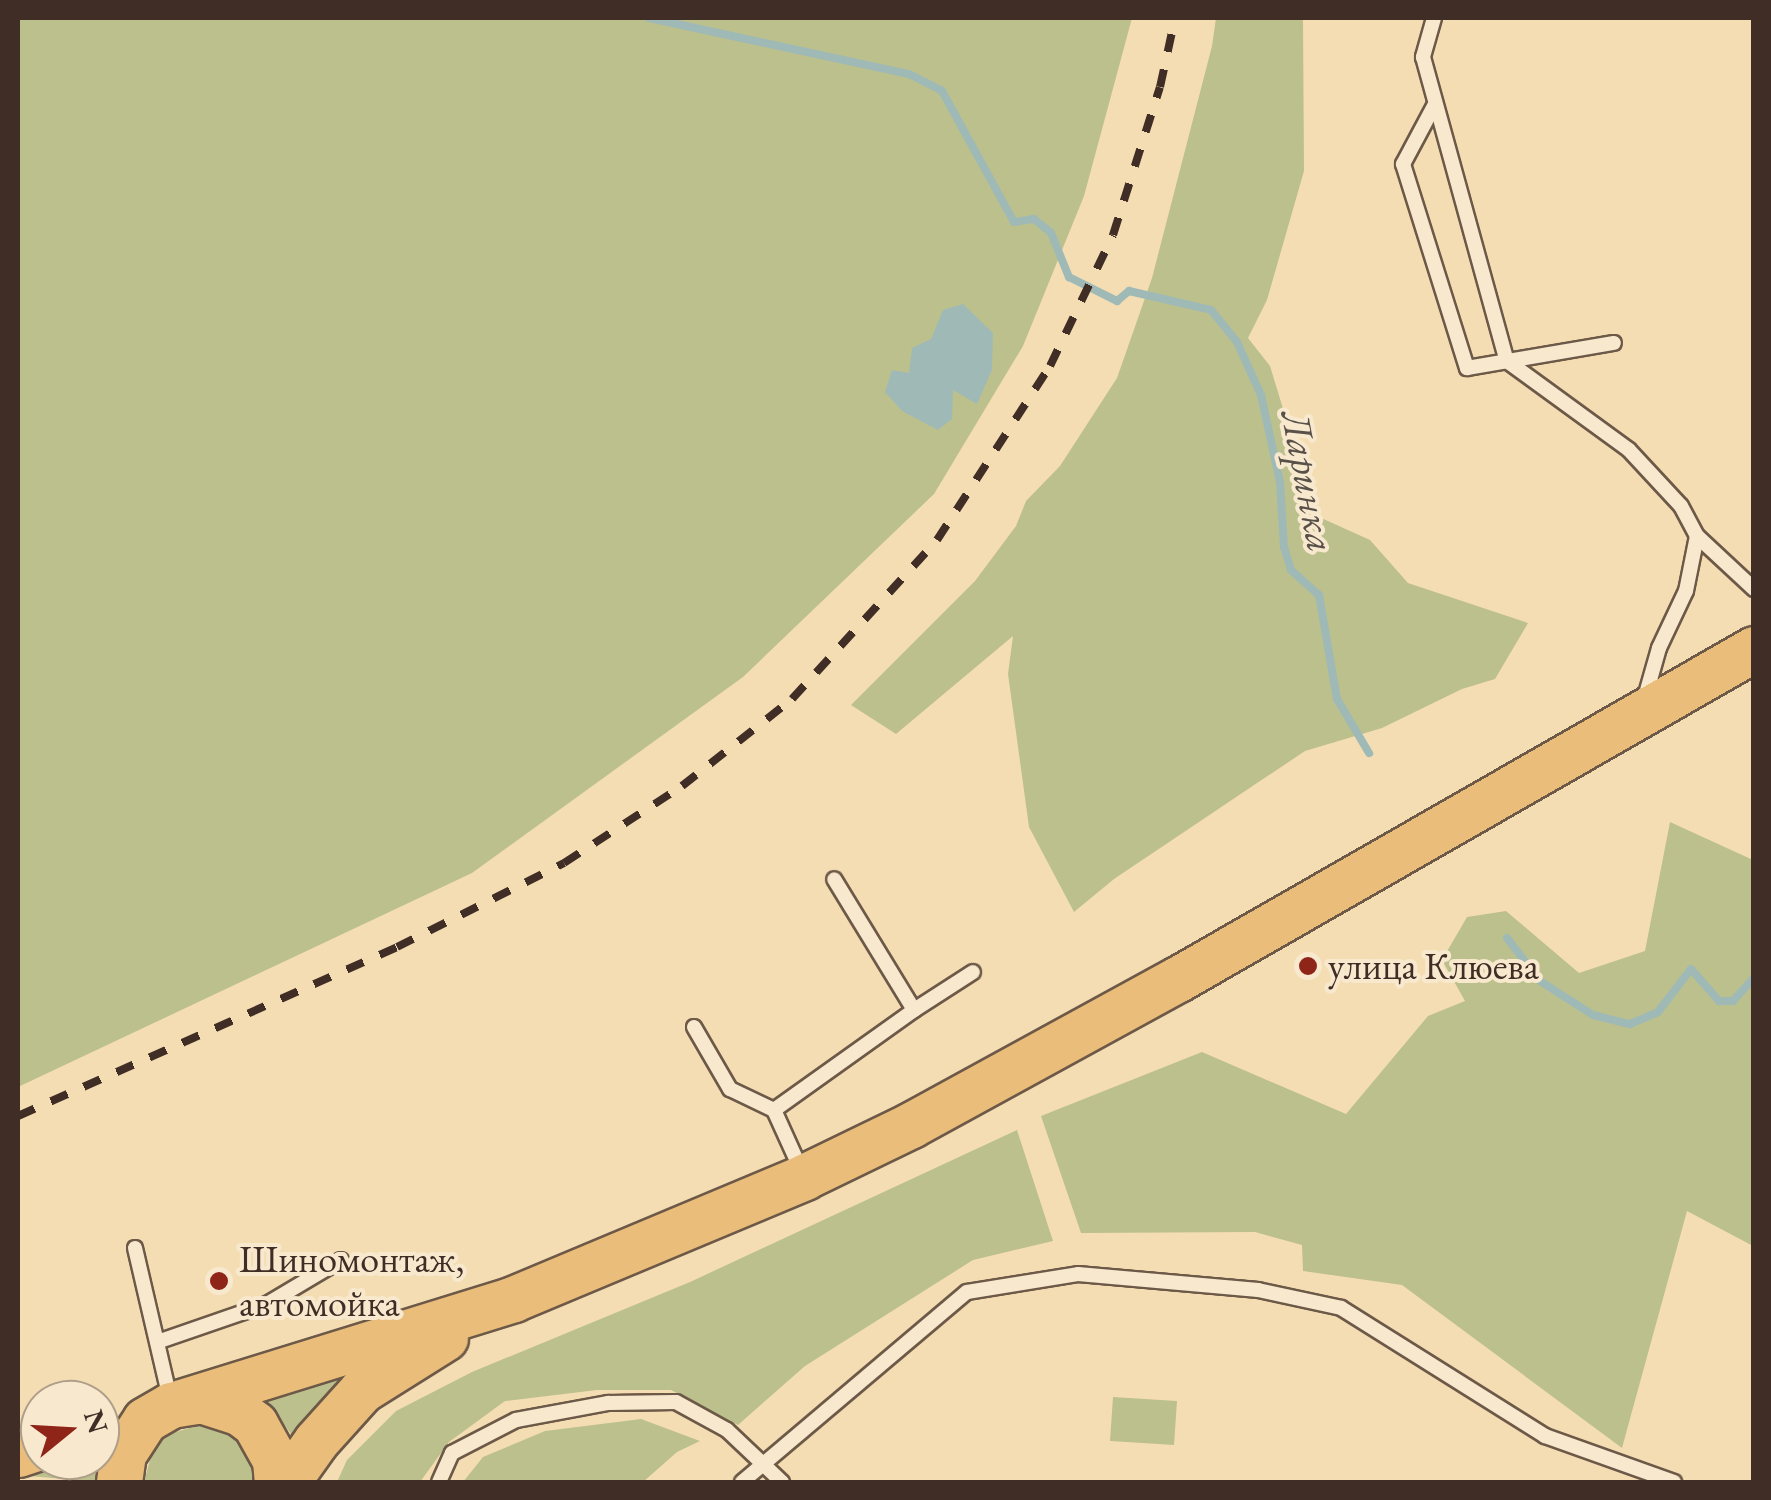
<!DOCTYPE html>
<html>
<head>
<meta charset="utf-8">
<style>
	body { margin:0 }
	#map { position:relative; width:1771px; height:1500px; overflow:hidden; background:#f5ddb3; font-family:"EB Garamond",serif }
	div>[style] { position:absolute }
	[style*='--x'] { left:calc(var(--x)*1px); top:calc(var(--y)*1px); width:calc(var(--w)*1px); rotate:calc(var(--a)*1deg) }
	.green>* { inset:0; background:#bcc08c }
	.water>* { inset:0; background:#9fbab6 }
	.stream>* { height:8px; margin:-4px; padding:0 4px; transform-origin:4px; border-radius:4px; background:#9fbab6 }
	.roads { filter:drop-shadow(2px 0 #6d5948) drop-shadow(-2px 0 #6d5948) drop-shadow(0 2px #6d5948) drop-shadow(0 -2px #6d5948) }
	.lane>* { height:14px; margin:-7px; padding:0 7px; transform-origin:7px; border-radius:7px; background:#f8e9ce }
	.primary>* { height:45px; margin:-22.5px; padding:0 22.5px; transform-origin:22.5px; border-radius:22.5px; background:#eabe7a }
	.rail>* { height:8px; margin-top:-4px; transform-origin:0; background:repeating-linear-gradient(90deg,#402d25 0 18px,transparent 0 36px) }
	.dots>* { width:28px; height:28px; translate:-50% -50%; box-sizing:border-box; border:5px solid #f8e9ce; border-radius:50% }
	span { translate:-50% -50%; white-space:nowrap; text-align:center; line-height:1.15; -webkit-text-stroke:8px #f8e9ce; paint-order:stroke }
	.poi-label { font-size:38px; color:#402d25 }
	.left { translate:0 -50%; text-align:left }
	.water-label { font-size:40px; color:#585049; font-style:italic }
	.frame { position:absolute; inset:0; border:20px solid #402d25; pointer-events:none }
	.north { position:absolute; left:20px; top:1380px; width:100px; height:100px; box-sizing:border-box; background:#f8e9ce; border:2px solid #ae9e8a; border-radius:50%; rotate:72deg; font-size:28px; font-weight:700; line-height:40px; text-align:center; color:#402d25 }
	.north::after { content:''; display:block; margin:auto; width:35px; height:45px; background:#8f2418; clip-path:polygon(50% 0,100% 100%,50% 72%,0 100%) }
</style>
</head>
<body>
<div id="map">
	<div class="green">
		<div style="clip-path:polygon(18px 18px,1132px 18px,1084px 196px,1023px 346px,934px 494px,743px 677px,472px 873px,18px 1087px)"></div>
		<div style="clip-path:polygon(1216px 18px,1303px 18px,1304px 171px,1267px 300px,1248px 338px,1270px 366px,1292px 438px,1299px 508px,1370px 540px,1408px 583px,1528px 623px,1495px 679px,1462px 689px,1382px 728px,1305px 751px,1114px 879px,1074px 912px,1029px 827px,1008px 674px,1013px 636px,896px 734px,851px 705px,975px 581px,1016px 526px,1026px 501px,1060px 466px,1117px 378px,1152px 278px,1212px 46px)"></div>
		<div style="clip-path:polygon(1670px 822px,1753px 860px,1753px 1246px,1687px 1211px,1622px 1448px,1402px 1285px,1303px 1271px,1302px 1245px,1255px 1232px,1081px 1233px,1041px 1116px,1202px 1052px,1346px 1114px,1428px 1016px,1465px 1001px,1442px 960px,1467px 917px,1506px 911px,1579px 973px,1645px 951px)"></div>
		<div style="clip-path:polygon(1017px 1130px,1053px 1241px,973px 1260px,805px 1366px,738px 1425px,671px 1390px,597px 1390px,505px 1401px,449px 1442px,420px 1482px,337px 1482px,347px 1460px,396px 1411px,472px 1372px,690px 1282px)"></div>
		<div style="clip-path:polygon(381px 1356px,293px 1437px,274px 1410px,256px 1396px)"></div>
		<div style="clip-path:polygon(1113px 1397px,1177px 1401px,1174px 1445px,1110px 1441px)"></div>
		<div style="clip-path:polygon(641px 1419px,700px 1441px,677px 1452px,643px 1482px,463px 1482px,483px 1457px,545px 1431px)"></div>
		<div style="clip-path:polygon(202px 1424px,237px 1437px,256px 1469px,256px 1482px,144px 1482px,153px 1449px,166px 1435px)"></div>
		<div style="clip-path:polygon(105px 1445px,98px 1482px,18px 1475px,57px 1460px,100px 1460px,100px 1446px)"></div>
	</div>
	<div class="water">
		<div style="clip-path:polygon(963px 304px,993px 333px,992px 370px,977px 404px,953px 390px,952px 419px,938px 430px,902px 411px,885px 392px,892px 370px,909px 373px,912px 348px,931px 339px,943px 310px)"></div>
	</div>
	<div class="stream">
		<div style="--x:649;--y:18;--w:266;--a:12.2"></div>
		<div style="--x:909;--y:74;--w:37;--a:27"></div>
		<div style="--x:942;--y:91;--w:149;--a:61.2"></div>
		<div style="--x:1014;--y:222;--w:20;--a:-9"></div>
		<div style="--x:1034;--y:219;--w:22;--a:39"></div>
		<div style="--x:1051;--y:233;--w:48;--a:67.8"></div>
		<div style="--x:1069;--y:277;--w:54;--a:26.6"></div>
		<div style="--x:1117;--y:301;--w:16;--a:-40"></div>
		<div style="--x:1129;--y:291;--w:84;--a:13"></div>
		<div style="--x:1211;--y:310;--w:41;--a:50.9"></div>
		<div style="--x:1237;--y:342;--w:58;--a:65.6"></div>
		<div style="--x:1261;--y:395;--w:89;--a:77.7"></div>
		<div style="--x:1280;--y:482;--w:65;--a:86.5"></div>
		<div style="--x:1284;--y:547;--w:24;--a:73"></div>
		<div style="--x:1291;--y:570;--w:38;--a:42"></div>
		<div style="--x:1319;--y:595;--w:106;--a:80.2"></div>
		<div style="--x:1337;--y:699;--w:63;--a:59.3"></div>
		<div style="--x:1507;--y:938;--w:54;--a:52.5"></div>
		<div style="--x:1540;--y:981;--w:63;--a:32.7"></div>
		<div style="--x:1593;--y:1015;--w:38;--a:14"></div>
		<div style="--x:1630;--y:1024;--w:30;--a:-23"></div>
		<div style="--x:1658;--y:1012;--w:54;--a:-52.5"></div>
		<div style="--x:1691;--y:969;--w:43;--a:48.8"></div>
		<div style="--x:1719;--y:1001;--w:14;--a:0"></div>
		<div style="--x:1733;--y:1001;--w:31;--a:-48"></div>
	</div>
	<div class="roads">
		<div class="lane">
			<div style="--x:1434;--y:18;--w:41;--a:105.8"></div>
			<div style="--x:1423;--y:57;--w:315;--a:74.6"></div>
			<div style="--x:1507;--y:361;--w:151;--a:36.1"></div>
			<div style="--x:1629;--y:450;--w:76;--a:47.1"></div>
			<div style="--x:1681;--y:506;--w:34;--a:62"></div>
			<div style="--x:1697;--y:536;--w:78;--a:42.9"></div>
			<div style="--x:1434;--y:106;--w:66;--a:118.1"></div>
			<div style="--x:1403;--y:164;--w:214;--a:72.6"></div>
			<div style="--x:1467;--y:368;--w:149;--a:-9.7"></div>
			<div style="--x:1644;--y:701;--w:55;--a:-74.2"></div>
			<div style="--x:1659;--y:648;--w:63;--a:-64.7"></div>
			<div style="--x:1686;--y:591;--w:56;--a:-78.7"></div>
			<div style="--x:914;--y:1010;--w:70;--a:-32.8"></div>
			<div style="--x:694;--y:1027;--w:72;--a:59.9"></div>
			<div style="--x:730;--y:1089;--w:49;--a:25.5"></div>
			<div style="--x:774;--y:1110;--w:68;--a:65.7"></div>
			<div style="--x:774;--y:1110;--w:172;--a:-35.5"></div>
			<div style="--x:914;--y:1010;--w:153;--a:-121.4"></div>
			<div style="--x:135;--y:1248;--w:154;--a:76.9"></div>
			<div style="--x:160;--y:1341;--w:113;--a:-19.1"></div>
			<div style="--x:267;--y:1304;--w:86;--a:-30.7"></div>
			<div style="--x:439;--y:1482;--w:32;--a:-66"></div>
			<div style="--x:452;--y:1453;--w:72;--a:-27.3"></div>
			<div style="--x:516;--y:1420;--w:94;--a:-10.5"></div>
			<div style="--x:608;--y:1403;--w:68;--a:-0.8"></div>
			<div style="--x:676;--y:1402;--w:58;--a:28.8"></div>
			<div style="--x:727;--y:1430;--w:76;--a:43.4"></div>
			<div style="--x:742;--y:1482;--w:294;--a:-40.2"></div>
			<div style="--x:967;--y:1292;--w:112;--a:-9.2"></div>
			<div style="--x:1078;--y:1274;--w:181;--a:5.1"></div>
			<div style="--x:1258;--y:1290;--w:85;--a:12.2"></div>
			<div style="--x:1341;--y:1308;--w:241;--a:32.1"></div>
			<div style="--x:1545;--y:1436;--w:137;--a:19.6"></div>
		</div>
		<div class="primary">
			<div style="--x:181;--y:1402;--w:348;--a:-17.2"></div>
			<div style="--x:513;--y:1299;--w:316;--a:-22.7"></div>
			<div style="--x:804;--y:1177;--w:119;--a:-25.9"></div>
			<div style="--x:911;--y:1125;--w:304;--a:-28.7"></div>
			<div style="--x:1178;--y:979;--w:664;--a:-29.81"></div>
			<div style="--x:18;--y:1454;--w:23;--a:-18"></div>
			<div style="--x:119;--y:1482;--w:28;--a:-82"></div>
			<div style="--x:123;--y:1454;--w:40;--a:-57.1"></div>
			<div style="--x:145;--y:1420;--w:30;--a:-30"></div>
			<div style="--x:171;--y:1405;--w:30;--a:-9"></div>
			<div style="--x:201;--y:1400;--w:40;--a:18"></div>
			<div style="--x:239;--y:1412;--w:20;--a:37"></div>
			<div style="--x:255;--y:1424;--w:41;--a:60.9"></div>
			<div style="--x:275;--y:1460;--w:22;--a:85"></div>
			<div style="--x:287;--y:1482;--w:50;--a:-54.7"></div>
			<div style="--x:316;--y:1441;--w:69;--a:-48"></div>
			<div style="--x:362;--y:1390;--w:98;--a:-32.1"></div>
		</div>
	</div>
	<div class="rail">
		<div style="--x:18;--y:1116;--w:415;--a:-24"></div>
		<div style="--x:397;--y:947;--w:187;--a:-26.7"></div>
		<div style="--x:564;--y:863;--w:141;--a:-33.1"></div>
		<div style="--x:682;--y:786;--w:140;--a:-38.3"></div>
		<div style="--x:792;--y:699;--w:215;--a:-47.6"></div>
		<div style="--x:937;--y:540;--w:207;--a:-57"></div>
		<div style="--x:1050;--y:366;--w:145;--a:-64.3"></div>
		<div style="--x:1113;--y:235;--w:155;--a:-72.4"></div>
		<div style="--x:1160;--y:87;--w:71;--a:-77.7"></div>
	</div>
	<div class="dots">
		<div style="left:1308px;top:966px;background:#8f2418"></div>
		<div style="left:219px;top:1281px;background:#8f2418"></div>
	</div>
	<div class="poi-label">
		<span class="left" style="left:1328px;top:966px">улица Клюева</span>
		<span class="left" style="left:239px;top:1281px">Шиномонтаж,<br>автомойка</span>
	</div>
	<div class="water-label">
		<span style="left:1309px;top:481px;rotate:79deg">Ларинка</span>
	</div>
	<div class="frame"></div>
	<div class="north">N</div>
</div>
</body>
</html>
